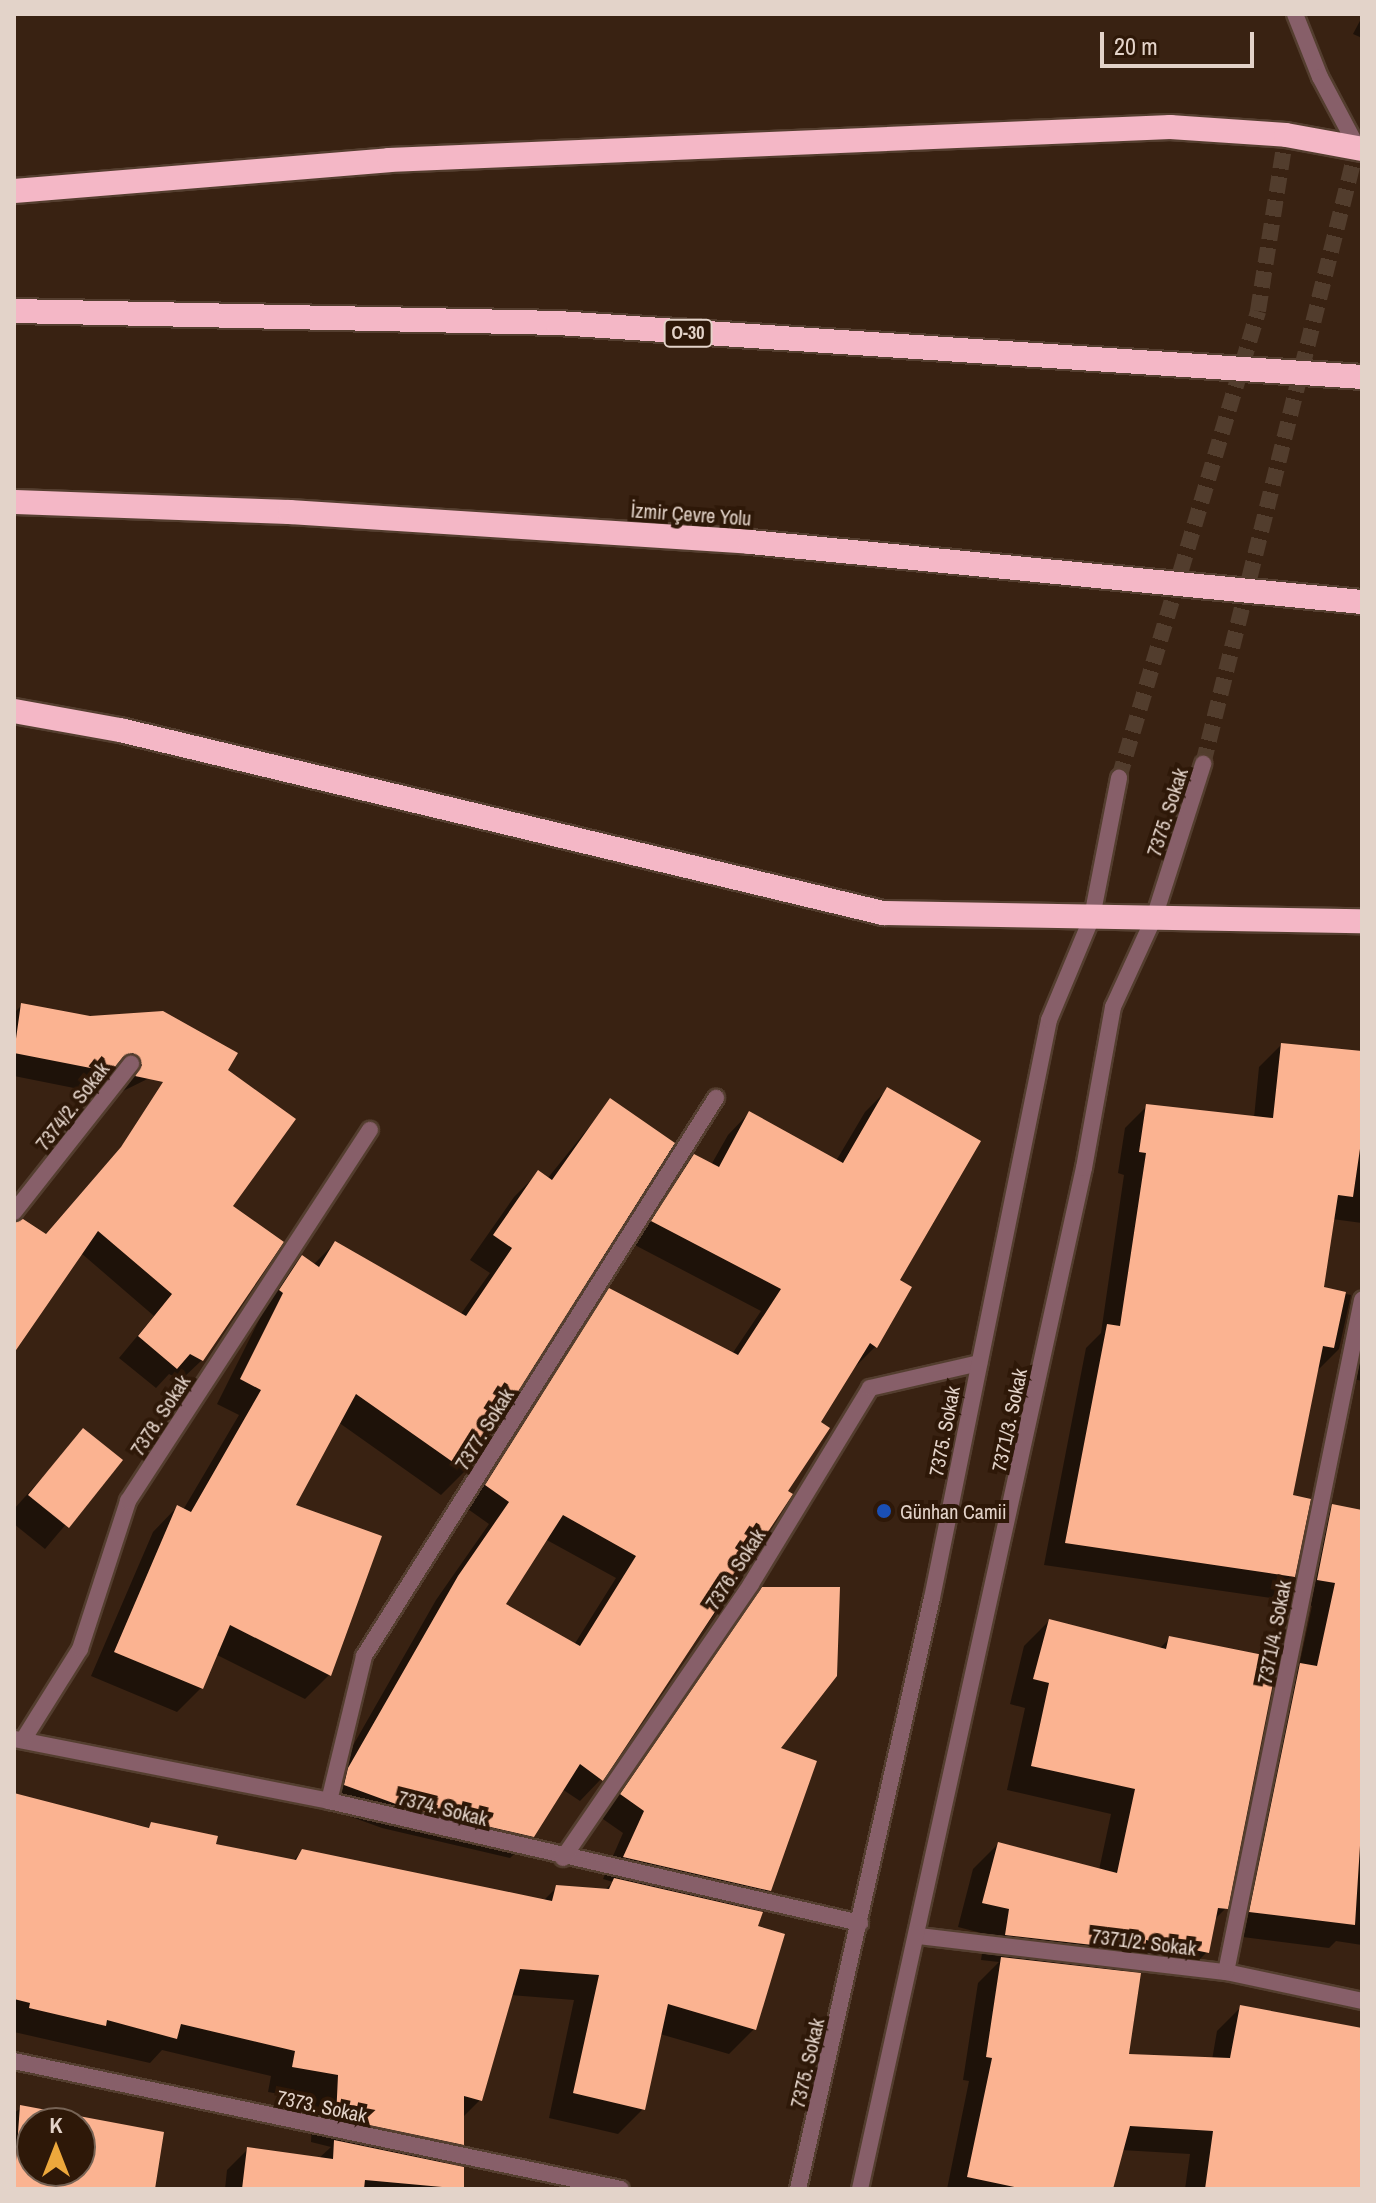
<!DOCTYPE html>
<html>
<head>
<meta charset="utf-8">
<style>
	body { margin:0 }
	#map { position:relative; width:1376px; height:2203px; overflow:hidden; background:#392212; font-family:"Archivo Narrow",sans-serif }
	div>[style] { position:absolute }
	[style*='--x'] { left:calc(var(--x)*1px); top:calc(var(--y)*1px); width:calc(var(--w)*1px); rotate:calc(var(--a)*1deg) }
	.shadow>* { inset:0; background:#0007 }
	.building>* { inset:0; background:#fbb391 }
	.tertiary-tunnel>* { height:16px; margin-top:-8px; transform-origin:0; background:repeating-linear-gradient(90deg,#523d2d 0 16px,transparent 0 24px) }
	.roads { filter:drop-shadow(2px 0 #543e2f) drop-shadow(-2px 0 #543e2f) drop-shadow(0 2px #543e2f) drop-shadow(0 -2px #543e2f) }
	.minor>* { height:16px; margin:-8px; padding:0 8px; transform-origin:8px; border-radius:8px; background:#875f69 }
	.tertiary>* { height:16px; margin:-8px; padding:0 8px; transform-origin:8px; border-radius:8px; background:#875f69 }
	.motorway>* { height:24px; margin:-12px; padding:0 12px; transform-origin:12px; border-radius:12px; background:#f4b7c6 }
	.dots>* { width:22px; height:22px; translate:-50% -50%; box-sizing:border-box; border:4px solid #2e1808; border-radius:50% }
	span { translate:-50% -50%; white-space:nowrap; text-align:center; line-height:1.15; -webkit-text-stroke:8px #2e1808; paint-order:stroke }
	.shield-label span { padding:2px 6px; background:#2e1808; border:2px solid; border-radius:6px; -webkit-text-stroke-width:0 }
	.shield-label { font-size:18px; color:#e3d3c9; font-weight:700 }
	.street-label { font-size:20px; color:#e3d3c9 }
	.poi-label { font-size:20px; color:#e3d3c9 }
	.left { translate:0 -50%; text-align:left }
	.frame { position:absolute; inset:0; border:16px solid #e3d3c9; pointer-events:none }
	.north { position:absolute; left:16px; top:2107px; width:80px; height:80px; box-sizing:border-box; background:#2e1808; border:2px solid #766355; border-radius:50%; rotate:0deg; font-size:22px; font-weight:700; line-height:32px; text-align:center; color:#e3d3c9 }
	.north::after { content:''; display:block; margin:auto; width:28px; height:36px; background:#eda83c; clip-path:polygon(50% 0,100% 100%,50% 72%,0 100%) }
	.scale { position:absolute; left:1100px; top:32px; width:154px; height:36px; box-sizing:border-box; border:4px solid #e3d3c9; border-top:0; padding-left:10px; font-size:24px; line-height:28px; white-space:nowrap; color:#e3d3c9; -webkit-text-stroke:6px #2e1808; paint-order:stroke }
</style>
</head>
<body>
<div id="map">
	<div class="shadow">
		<div style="clip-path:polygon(1362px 17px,1362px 38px,1353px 34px)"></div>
		<div style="clip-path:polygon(22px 1005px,90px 1018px,190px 1058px,119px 1093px,123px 1086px,113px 1072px,89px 1091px,14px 1076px,14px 1013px)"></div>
		<div style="clip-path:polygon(1281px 1045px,1362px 1053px,1362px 1223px,1332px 1219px,1322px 1289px,1351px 1295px,1339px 1349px,1316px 1372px,1291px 1496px,1293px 1576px,1271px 1598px,1044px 1565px,1086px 1348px,1101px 1333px,1124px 1175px,1118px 1173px,1125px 1128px,1147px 1106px,1254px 1118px,1259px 1067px)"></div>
		<div style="clip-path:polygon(183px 1076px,230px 1206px,202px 1360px,181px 1380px,169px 1374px,156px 1388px,119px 1358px,154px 1316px,81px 1253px,14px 1350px,14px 1237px,44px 1236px)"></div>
		<div style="clip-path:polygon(evenodd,887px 1090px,898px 1281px,876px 1346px,854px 1368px,818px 1422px,786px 1492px,790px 1495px,740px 1577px,601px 1779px,580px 1801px,562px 1789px,533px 1836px,510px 1858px,382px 1828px,324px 1807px,327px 1791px,436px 1600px,489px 1524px,465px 1507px,588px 1312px,610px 1290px,732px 1354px,761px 1311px,631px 1243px,672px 1178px,694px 1156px,711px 1165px,728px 1135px,749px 1113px,836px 1161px,865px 1112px,887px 1090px,545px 1539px,616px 1578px,574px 1645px,503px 1604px,545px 1539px)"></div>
		<div style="clip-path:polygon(611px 1100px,465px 1471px,441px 1495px,338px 1422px,293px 1506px,379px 1537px,329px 1675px,305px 1699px,215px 1654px,201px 1688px,177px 1712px,91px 1676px,153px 1532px,177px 1507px,183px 1510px,239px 1415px,217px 1404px,260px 1318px,256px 1315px,278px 1282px,302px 1257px,313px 1265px,335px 1243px,460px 1315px,490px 1273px,470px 1260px,514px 1197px,538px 1173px,547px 1179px)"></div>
		<div style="clip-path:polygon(1362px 1311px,1362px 1381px,1341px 1376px)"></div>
		<div style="clip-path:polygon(60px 1458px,112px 1470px,45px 1549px,14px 1524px,14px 1509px)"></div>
		<div style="clip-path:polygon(1333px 1506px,1362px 1512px,1362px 1945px,1336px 1941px,1329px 1948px,1227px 1935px,1276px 1689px,1299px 1666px,1312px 1606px,1294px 1604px,1309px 1530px)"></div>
		<div style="clip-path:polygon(763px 1589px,778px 1749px,769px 1890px,748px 1911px,755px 1928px,754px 2029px,729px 2054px,660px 2034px,643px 2109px,618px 2134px,549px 2118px,574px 2000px,510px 1995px,480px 2100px,462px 2118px,462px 2144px,442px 2165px,462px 2169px,462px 2189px,225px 2189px,227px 2170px,248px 2149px,318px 2159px,331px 2147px,311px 2142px,313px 2100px,268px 2092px,271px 2076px,162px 2050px,150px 2063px,14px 2032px,14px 1795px,292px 1862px,302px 1851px,543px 1901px,557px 1887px,604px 1891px,613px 1882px,603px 1879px,623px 1833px,600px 1817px,740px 1612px)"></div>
		<div style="clip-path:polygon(1049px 1621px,1159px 1649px,1170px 1638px,1226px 1908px,1213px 1921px,1207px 1952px,1182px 1977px,1127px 1966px,1120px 1973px,1126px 2056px,1212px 2060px,1217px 2031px,1241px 2007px,1362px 2030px,1362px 2189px,1185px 2189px,1190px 2154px,1121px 2150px,1111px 2189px,947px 2189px,969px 2081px,963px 2080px,978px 1983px,999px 1962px,981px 1960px,985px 1934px,958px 1927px,973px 1869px,998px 1844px,1099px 1870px,1111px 1814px,1007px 1790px,1025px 1708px,1010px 1704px,1024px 1646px)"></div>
		<div style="clip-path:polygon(evenodd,21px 2108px,162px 2133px,153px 2189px,14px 2189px,14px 2113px,21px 2108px,32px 2123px,80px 2123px,80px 2171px,32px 2171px,32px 2123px)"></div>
	</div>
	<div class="building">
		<div style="clip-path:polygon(21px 1003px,90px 1016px,163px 1011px,238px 1053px,228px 1070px,296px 1119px,233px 1206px,284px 1242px,203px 1361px,190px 1354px,177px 1369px,138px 1336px,172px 1294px,98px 1231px,14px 1353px,14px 1223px,23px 1219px,46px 1234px,121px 1147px,163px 1082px,135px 1076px,142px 1065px,133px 1053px,123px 1057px,111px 1072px,14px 1053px)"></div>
		<div style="clip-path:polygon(1281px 1043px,1362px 1051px,1362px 1135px,1353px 1197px,1338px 1195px,1324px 1287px,1346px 1292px,1334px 1348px,1323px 1346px,1293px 1495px,1311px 1499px,1295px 1577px,1065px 1543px,1107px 1324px,1120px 1326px,1146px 1153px,1139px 1152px,1146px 1104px,1273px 1118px)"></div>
		<div style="clip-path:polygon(evenodd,887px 1087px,981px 1141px,900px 1280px,912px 1287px,877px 1348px,870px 1343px,821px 1422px,830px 1428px,788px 1491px,793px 1494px,603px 1781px,580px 1764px,534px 1837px,404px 1807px,344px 1785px,348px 1768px,458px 1576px,509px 1502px,485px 1485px,609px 1288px,738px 1355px,781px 1289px,651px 1221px,694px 1154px,719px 1167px,749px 1111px,843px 1163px,887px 1087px,563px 1515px,636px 1556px,580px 1646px,506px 1604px,563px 1515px)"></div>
		<div style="clip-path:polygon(610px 1098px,675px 1143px,467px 1472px,356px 1394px,296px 1505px,382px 1536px,331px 1676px,230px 1625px,203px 1689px,114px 1652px,177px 1505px,191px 1512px,261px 1390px,240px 1379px,283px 1293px,279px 1290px,302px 1255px,319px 1267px,335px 1241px,466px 1316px,512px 1248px,493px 1235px,538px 1170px,552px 1180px)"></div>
		<div style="clip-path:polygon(83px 1428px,123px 1460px,69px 1528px,28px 1495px)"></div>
		<div style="clip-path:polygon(1332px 1504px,1362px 1510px,1362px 1814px,1355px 1925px,1249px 1912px,1300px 1663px,1317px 1666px,1335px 1583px,1317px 1580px)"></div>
		<div style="clip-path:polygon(762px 1587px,840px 1587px,837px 1676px,781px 1748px,817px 1761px,771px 1891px,623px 1857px,644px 1811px,620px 1794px)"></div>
		<div style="clip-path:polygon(1049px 1619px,1166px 1649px,1169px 1636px,1278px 1658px,1228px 1909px,1218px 1908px,1209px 1953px,1146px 1940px,1145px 1951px,1005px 1935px,1009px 1909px,982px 1903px,998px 1842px,1117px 1873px,1135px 1789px,1031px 1766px,1049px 1683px,1033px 1679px)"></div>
		<div style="clip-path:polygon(14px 1793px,149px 1828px,151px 1822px,218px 1836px,216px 1844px,296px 1860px,302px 1849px,552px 1901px,556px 1885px,609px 1889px,614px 1878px,763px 1912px,758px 1926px,785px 1934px,756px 2030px,668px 2004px,645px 2110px,573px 2093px,599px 1975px,520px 1969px,482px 2101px,464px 2096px,464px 2145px,336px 2118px,338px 2075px,292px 2067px,295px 2051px,181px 2024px,177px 2039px,107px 2020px,106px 2026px,29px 2008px,30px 2003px,14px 1999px)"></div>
		<div style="clip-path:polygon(1001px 1957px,1141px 1973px,1129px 2054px,1230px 2058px,1240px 2005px,1362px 2028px,1362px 2189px,1205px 2189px,1213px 2131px,1130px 2126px,1113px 2189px,1024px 2189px,967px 2177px,992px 2058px,986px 2057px)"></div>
		<div style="clip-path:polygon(evenodd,20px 2105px,164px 2132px,155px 2189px,14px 2189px,20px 2105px,32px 2123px,80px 2123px,80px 2171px,32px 2171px,32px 2123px)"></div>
		<div style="clip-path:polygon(334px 2140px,464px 2167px,464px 2189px,365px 2180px,364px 2189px,242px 2189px,247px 2147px,333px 2159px)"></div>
	</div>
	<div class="tertiary-tunnel">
		<div style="--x:1203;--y:764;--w:636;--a:-75.99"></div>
		<div style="--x:1119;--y:778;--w:487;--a:-73.4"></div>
		<div style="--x:1258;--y:311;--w:178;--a:-81"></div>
	</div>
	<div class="roads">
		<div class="minor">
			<div style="--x:1295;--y:14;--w:68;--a:68.4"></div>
			<div style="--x:1320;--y:77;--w:79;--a:62.1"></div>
			<div style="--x:14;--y:1212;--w:189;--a:-51.7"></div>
			<div style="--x:14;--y:1739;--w:321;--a:11.1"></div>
			<div style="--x:329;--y:1801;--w:545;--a:12.94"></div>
			<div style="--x:23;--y:1740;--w:107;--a:-57.9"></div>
			<div style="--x:80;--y:1649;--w:156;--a:-72"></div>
			<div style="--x:128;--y:1501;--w:443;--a:-56.9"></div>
			<div style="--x:329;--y:1801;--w:149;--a:-76.4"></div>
			<div style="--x:364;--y:1656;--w:660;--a:-57.76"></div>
			<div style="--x:563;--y:1858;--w:332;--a:-55.5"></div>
			<div style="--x:751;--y:1584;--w:229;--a:-58.7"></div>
			<div style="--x:870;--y:1388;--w:112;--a:-12.9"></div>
			<div style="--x:918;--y:1936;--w:310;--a:6.7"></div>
			<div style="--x:1226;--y:1972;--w:139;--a:12"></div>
			<div style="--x:1226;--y:1972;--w:686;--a:-78.56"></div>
			<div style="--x:14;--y:2061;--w:620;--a:11.91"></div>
		</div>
		<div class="tertiary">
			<div style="--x:798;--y:2189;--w:606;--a:-77.23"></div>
			<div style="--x:932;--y:1598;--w:590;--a:-78.56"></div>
			<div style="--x:1049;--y:1020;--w:112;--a:-67.3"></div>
			<div style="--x:1092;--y:917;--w:142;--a:-79"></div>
			<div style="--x:860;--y:2189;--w:1045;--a:-77.63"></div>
			<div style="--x:1084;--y:1168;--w:164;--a:-79.8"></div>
			<div style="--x:1113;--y:1007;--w:98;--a:-65.3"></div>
			<div style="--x:1154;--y:918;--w:162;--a:-72.3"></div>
		</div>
		<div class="motorway">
			<div style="--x:14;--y:191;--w:376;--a:-4.7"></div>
			<div style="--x:389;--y:160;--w:782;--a:-2.42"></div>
			<div style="--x:1170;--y:127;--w:116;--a:3.9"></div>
			<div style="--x:1286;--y:135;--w:77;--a:10.4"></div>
			<div style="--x:14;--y:311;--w:544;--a:1.26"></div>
			<div style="--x:558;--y:323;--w:806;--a:3.84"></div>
			<div style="--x:14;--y:502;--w:276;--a:2.1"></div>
			<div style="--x:290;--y:512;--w:461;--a:3.7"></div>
			<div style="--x:750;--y:542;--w:615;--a:5.6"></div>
			<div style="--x:14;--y:711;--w:108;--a:10.2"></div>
			<div style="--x:120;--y:730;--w:785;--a:13.49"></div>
			<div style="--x:883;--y:913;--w:479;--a:1"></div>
		</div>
	</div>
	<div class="dots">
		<div style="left:884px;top:1511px;background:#1a4fb4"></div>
	</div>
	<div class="shield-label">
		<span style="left:688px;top:333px">O-30</span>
	</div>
	<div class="street-label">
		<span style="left:691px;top:514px;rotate:4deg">İzmir Çevre Yolu</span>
		<span style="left:1167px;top:812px;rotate:-72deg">7375. Sokak</span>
		<span style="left:72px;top:1106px;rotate:-52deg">7374/2. Sokak</span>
		<span style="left:160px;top:1415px;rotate:-57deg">7378. Sokak</span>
		<span style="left:1009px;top:1420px;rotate:-78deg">7371/3. Sokak</span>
		<span style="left:484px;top:1429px;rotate:-58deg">7377. Sokak</span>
		<span style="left:944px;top:1431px;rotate:-79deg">7375. Sokak</span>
		<span style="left:735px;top:1569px;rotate:-57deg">7376. Sokak</span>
		<span style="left:1274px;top:1632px;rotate:-79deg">7371/4. Sokak</span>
		<span style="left:443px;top:1808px;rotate:14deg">7374. Sokak</span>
		<span style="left:1144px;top:1942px;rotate:7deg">7371/2. Sokak</span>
		<span style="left:807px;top:2063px;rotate:-77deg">7375. Sokak</span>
		<span style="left:322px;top:2106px;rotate:12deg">7373. Sokak</span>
	</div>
	<div class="poi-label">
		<span class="left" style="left:900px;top:1511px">Günhan Camii</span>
	</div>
	<div class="frame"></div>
	<div class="north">K</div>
	<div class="scale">20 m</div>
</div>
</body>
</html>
